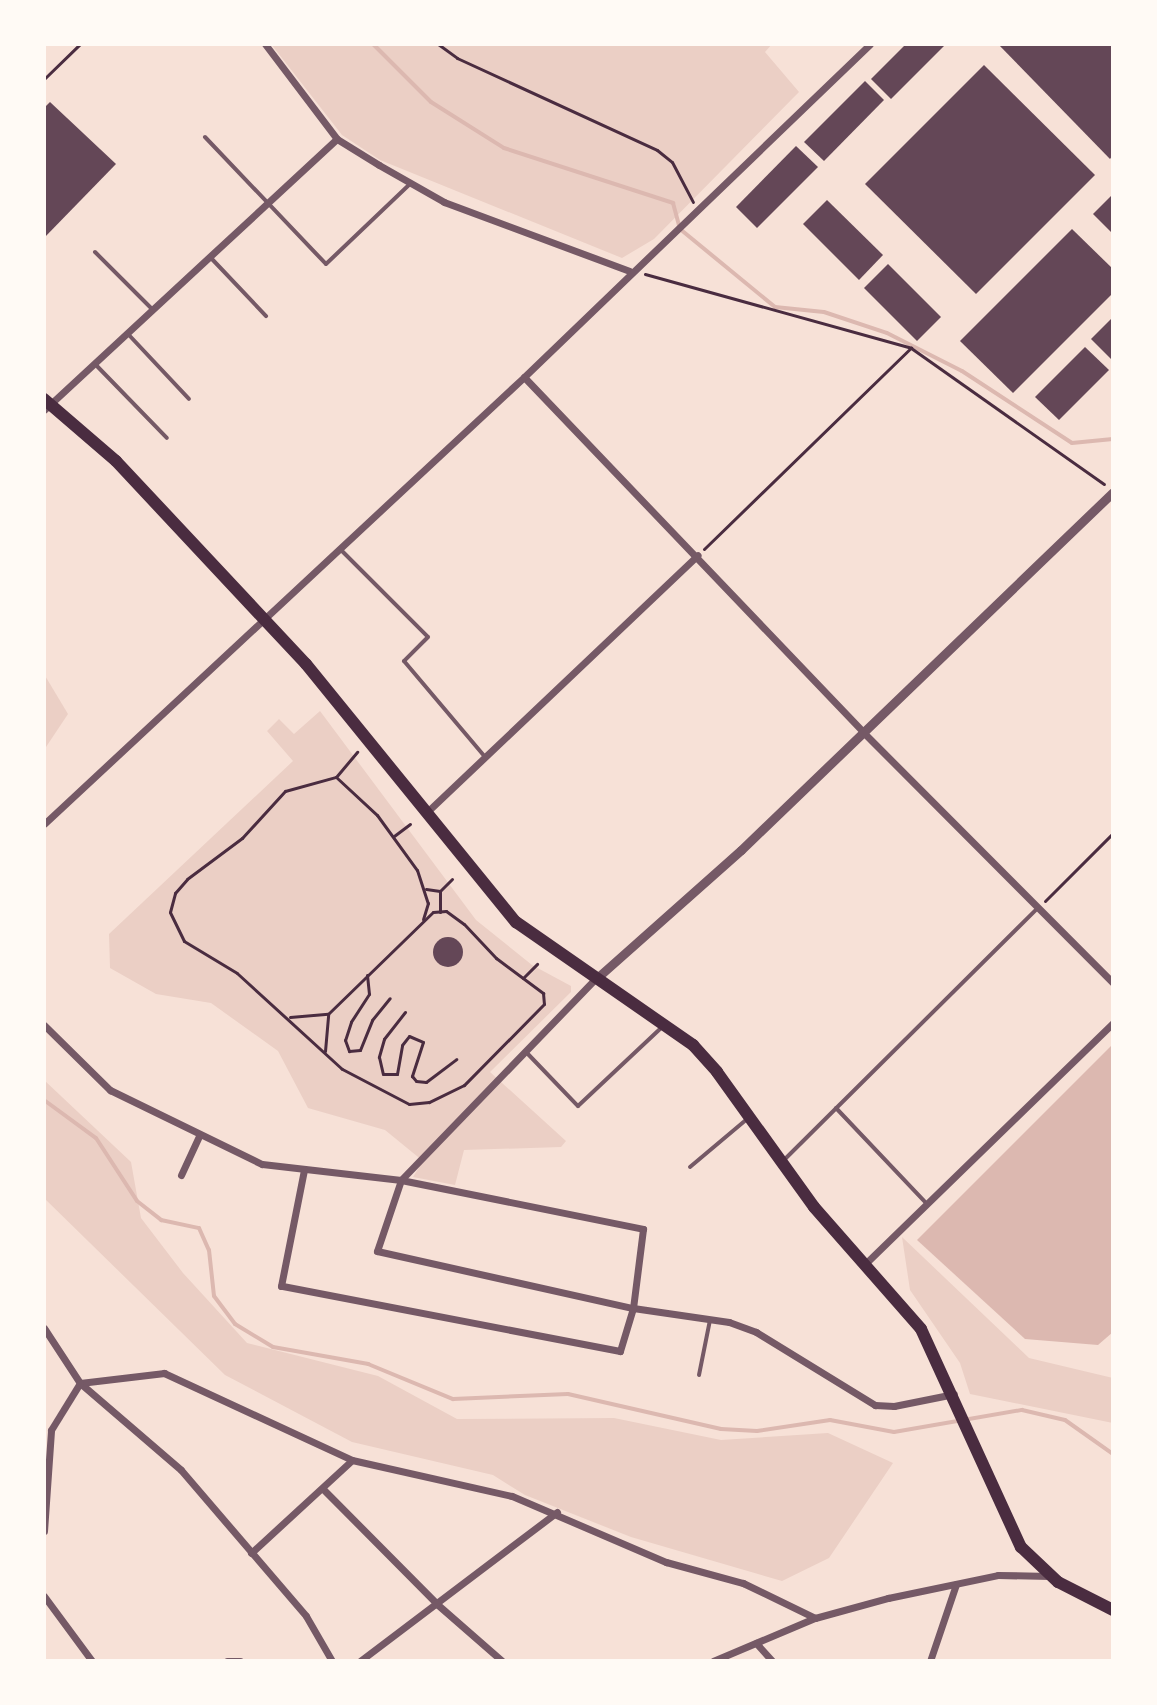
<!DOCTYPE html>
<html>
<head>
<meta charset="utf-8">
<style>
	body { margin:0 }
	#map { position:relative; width:1157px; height:1705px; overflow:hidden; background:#f7e1d7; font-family:Mulish,sans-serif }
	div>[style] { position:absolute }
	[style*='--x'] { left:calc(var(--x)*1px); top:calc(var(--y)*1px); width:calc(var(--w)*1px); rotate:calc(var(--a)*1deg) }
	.green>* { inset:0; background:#ebcfc5 }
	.water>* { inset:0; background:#dcb8b0 }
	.stream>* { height:4px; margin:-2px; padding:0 2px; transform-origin:2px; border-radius:2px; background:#dcb8b0 }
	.building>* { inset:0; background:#644757 }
	.round { border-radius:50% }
	.path>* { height:3px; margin:-1.5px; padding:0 1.5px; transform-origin:1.5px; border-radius:1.5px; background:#4a2c40 }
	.service>* { height:4px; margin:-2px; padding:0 2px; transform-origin:2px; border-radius:2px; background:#755966 }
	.minor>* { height:7px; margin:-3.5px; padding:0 3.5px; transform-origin:3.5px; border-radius:3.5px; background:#755966 }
	.tertiary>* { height:9px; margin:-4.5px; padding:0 4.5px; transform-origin:4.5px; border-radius:4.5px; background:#755966 }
	.primary>* { height:12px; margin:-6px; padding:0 6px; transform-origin:6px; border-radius:6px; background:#4a2c40 }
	span { translate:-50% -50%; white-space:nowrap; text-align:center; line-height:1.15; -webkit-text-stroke:8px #fffaf5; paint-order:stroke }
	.frame { position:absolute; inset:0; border:46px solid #fffaf5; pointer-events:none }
</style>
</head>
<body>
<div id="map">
	<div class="green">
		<div style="clip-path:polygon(271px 44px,772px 44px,765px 52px,799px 92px,654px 239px,622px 258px,380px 160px,342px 135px)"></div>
		<div style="clip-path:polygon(44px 674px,68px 714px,44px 750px)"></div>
		<div style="clip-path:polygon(320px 711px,476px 920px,532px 965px,571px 986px,571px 992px,490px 1072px,566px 1141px,561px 1147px,464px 1150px,455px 1185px,413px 1177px,423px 1161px,385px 1130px,308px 1108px,278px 1051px,211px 1003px,156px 994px,110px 968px,109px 934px,293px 761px,267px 731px,279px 719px,294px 734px)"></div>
		<div style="clip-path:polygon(44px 1080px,131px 1162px,141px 1218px,183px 1273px,247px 1343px,378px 1376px,457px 1419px,614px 1418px,721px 1440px,828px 1433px,893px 1463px,829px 1558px,782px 1581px,631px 1537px,525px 1495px,493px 1475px,352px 1442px,225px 1375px,44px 1198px)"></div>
		<div style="clip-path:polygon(902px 1237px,1029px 1358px,1113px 1378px,1113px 1423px,970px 1394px,960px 1363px,910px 1290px)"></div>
	</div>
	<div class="water">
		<div style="clip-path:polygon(1113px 1044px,1113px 1332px,1098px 1345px,1025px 1339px,917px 1240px)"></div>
	</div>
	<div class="stream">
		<div style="--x:373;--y:44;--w:82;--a:45"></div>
		<div style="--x:431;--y:102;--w:86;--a:32.2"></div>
		<div style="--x:504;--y:148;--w:178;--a:18"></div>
		<div style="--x:673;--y:203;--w:27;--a:75"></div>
		<div style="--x:680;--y:229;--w:123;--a:39.4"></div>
		<div style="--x:775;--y:307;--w:49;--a:5.8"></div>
		<div style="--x:824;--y:312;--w:66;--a:18.4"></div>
		<div style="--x:887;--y:333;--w:84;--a:26.9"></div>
		<div style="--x:962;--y:371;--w:131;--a:33.2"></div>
		<div style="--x:1072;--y:443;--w:41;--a:-5.6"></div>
		<div style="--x:44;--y:1100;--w:64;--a:36.2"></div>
		<div style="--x:96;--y:1138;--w:75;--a:56.9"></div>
		<div style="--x:137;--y:1201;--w:31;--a:38"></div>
		<div style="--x:161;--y:1220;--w:39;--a:12"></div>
		<div style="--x:199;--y:1228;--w:24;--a:66"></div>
		<div style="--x:209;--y:1250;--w:46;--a:83.8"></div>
		<div style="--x:214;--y:1296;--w:35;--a:53"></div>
		<div style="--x:235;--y:1324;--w:44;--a:31.2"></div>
		<div style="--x:273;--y:1347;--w:97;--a:10.1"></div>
		<div style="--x:368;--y:1364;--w:92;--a:22.4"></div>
		<div style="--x:453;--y:1399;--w:115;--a:-2.5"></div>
		<div style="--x:568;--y:1394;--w:157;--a:12.9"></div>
		<div style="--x:721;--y:1429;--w:36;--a:3"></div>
		<div style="--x:757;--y:1431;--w:74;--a:-8.6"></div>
		<div style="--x:830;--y:1420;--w:65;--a:10.6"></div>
		<div style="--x:894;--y:1432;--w:130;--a:-9.8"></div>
		<div style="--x:1022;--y:1410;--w:44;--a:13.1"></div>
		<div style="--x:1065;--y:1420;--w:59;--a:35.3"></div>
	</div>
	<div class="building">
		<div style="clip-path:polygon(906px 44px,946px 44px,891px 99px,871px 79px)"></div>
		<div style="clip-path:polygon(998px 44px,1113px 44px,1113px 155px,1110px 159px)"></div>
		<div style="clip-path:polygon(984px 65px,1095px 175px,976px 294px,865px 184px)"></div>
		<div style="clip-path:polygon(865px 81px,884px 100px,824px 161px,804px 142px)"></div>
		<div style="clip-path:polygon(50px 102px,116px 164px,44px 238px,44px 108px)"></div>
		<div style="clip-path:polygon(796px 146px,818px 167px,757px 228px,736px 207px)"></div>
		<div style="clip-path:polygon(1113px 194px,1113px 230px,1111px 232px,1093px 214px)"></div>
		<div style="clip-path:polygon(827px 200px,883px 255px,859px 280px,803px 224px)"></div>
		<div style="clip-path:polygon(1072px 229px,1113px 269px,1113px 293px,1013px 393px,960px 341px)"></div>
		<div style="clip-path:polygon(888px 264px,941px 317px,917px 341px,864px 288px)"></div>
		<div style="clip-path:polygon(1113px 317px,1113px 361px,1091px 339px)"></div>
		<div style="clip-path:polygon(1085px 347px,1109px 370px,1059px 420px,1035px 397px)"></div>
		<div class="round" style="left:433px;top:937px;width:30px;height:30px"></div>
	</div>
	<div class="path">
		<div style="--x:438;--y:44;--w:24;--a:36"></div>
		<div style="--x:457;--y:58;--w:220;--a:24.7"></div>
		<div style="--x:657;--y:150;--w:19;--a:39"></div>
		<div style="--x:672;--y:162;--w:45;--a:62.3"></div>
		<div style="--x:44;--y:79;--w:50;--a:-44.2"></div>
		<div style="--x:645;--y:274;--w:276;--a:15.5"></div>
		<div style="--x:911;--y:348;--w:236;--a:35.2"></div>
		<div style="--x:704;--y:549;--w:289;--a:-44.2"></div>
		<div style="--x:336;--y:777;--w:56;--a:42.8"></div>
		<div style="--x:377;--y:815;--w:68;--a:54"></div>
		<div style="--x:417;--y:870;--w:35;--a:72"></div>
		<div style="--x:428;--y:903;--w:17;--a:107"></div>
		<div style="--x:394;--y:836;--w:20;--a:-37"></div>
		<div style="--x:426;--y:889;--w:14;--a:8"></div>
		<div style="--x:440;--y:891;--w:17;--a:-45"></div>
		<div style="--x:440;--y:891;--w:21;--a:90"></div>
		<div style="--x:1045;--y:901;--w:96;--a:-45"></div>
		<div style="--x:367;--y:975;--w:19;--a:84"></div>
		<div style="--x:369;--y:994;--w:33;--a:123"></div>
		<div style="--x:351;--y:1022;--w:19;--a:108"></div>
		<div style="--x:345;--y:1040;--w:12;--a:70"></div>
		<div style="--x:349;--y:1051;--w:11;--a:-5"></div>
		<div style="--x:360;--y:1050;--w:32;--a:-68"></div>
		<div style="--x:372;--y:1020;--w:28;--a:-51"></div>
		<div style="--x:523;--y:978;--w:20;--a:-45"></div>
		<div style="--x:405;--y:1012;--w:34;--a:128"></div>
		<div style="--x:384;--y:1039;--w:19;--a:106"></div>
		<div style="--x:379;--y:1057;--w:17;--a:77"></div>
		<div style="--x:383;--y:1074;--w:14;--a:0"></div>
		<div style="--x:397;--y:1074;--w:29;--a:-80"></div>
		<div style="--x:402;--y:1045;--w:11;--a:-52"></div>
		<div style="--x:409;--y:1036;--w:15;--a:23"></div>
		<div style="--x:423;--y:1042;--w:36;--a:108"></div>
		<div style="--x:412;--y:1076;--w:6;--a:51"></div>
		<div style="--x:416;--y:1081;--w:10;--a:6"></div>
		<div style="--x:426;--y:1082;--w:38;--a:-37"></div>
		<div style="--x:290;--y:1017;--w:38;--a:-5"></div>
		<div style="--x:325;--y:1051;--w:37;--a:-85"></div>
		<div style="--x:328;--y:1014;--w:146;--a:-44.2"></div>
		<div style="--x:433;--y:912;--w:13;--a:-4"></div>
		<div style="--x:446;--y:911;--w:22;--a:36"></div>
		<div style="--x:464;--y:924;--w:47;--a:46.7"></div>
		<div style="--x:496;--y:958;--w:59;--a:36.7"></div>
		<div style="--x:543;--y:993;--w:11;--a:85"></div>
		<div style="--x:544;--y:1004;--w:114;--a:134.6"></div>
		<div style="--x:464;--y:1085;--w:39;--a:154"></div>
		<div style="--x:429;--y:1102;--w:20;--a:174"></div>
		<div style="--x:409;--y:1104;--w:76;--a:-152.4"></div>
		<div style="--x:342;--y:1069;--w:142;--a:-137.6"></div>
		<div style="--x:237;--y:973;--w:62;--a:-148.9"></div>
		<div style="--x:184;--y:941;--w:32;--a:-116"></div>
		<div style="--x:170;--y:912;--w:20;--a:-75"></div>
		<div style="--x:175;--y:893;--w:18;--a:-49"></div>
		<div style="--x:187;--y:879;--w:69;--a:-36.7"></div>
		<div style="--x:242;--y:838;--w:64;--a:-47.5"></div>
		<div style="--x:285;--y:791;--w:53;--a:-15.4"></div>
		<div style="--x:336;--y:777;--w:33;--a:-50"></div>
	</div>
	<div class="service">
		<div style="--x:205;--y:137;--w:175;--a:46.4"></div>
		<div style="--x:326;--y:264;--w:117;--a:-43.6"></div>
		<div style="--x:95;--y:252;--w:81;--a:45"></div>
		<div style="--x:211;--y:258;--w:80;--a:46.5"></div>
		<div style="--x:128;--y:334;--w:89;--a:46.8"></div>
		<div style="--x:95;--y:364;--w:103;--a:45.8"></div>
		<div style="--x:340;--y:549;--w:124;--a:45"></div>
		<div style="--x:428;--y:637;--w:34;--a:135"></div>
		<div style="--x:404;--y:661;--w:126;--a:49.8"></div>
		<div style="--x:526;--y:1052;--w:75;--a:46.1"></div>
		<div style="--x:578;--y:1106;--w:115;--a:-43.2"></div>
		<div style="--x:836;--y:1108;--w:131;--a:46.5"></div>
		<div style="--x:785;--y:1159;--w:355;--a:-44.8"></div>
		<div style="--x:690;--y:1167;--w:75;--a:-40.1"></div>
		<div style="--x:699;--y:1375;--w:56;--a:-78.7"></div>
	</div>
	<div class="minor">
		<div style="--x:265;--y:44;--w:119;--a:52.8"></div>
		<div style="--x:337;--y:139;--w:49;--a:31.8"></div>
		<div style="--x:379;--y:165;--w:75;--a:29.6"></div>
		<div style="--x:444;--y:202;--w:198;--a:20.4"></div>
		<div style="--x:524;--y:377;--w:492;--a:46.3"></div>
		<div style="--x:864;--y:733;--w:353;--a:45.1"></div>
		<div style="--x:44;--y:410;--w:399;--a:-42.8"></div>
		<div style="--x:427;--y:812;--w:373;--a:-43.5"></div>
		<div style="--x:44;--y:824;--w:656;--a:-42.96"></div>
		<div style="--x:524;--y:377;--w:480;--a:-43.9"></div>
		<div style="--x:596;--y:978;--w:281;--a:134"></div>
		<div style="--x:401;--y:1180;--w:75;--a:108.7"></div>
		<div style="--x:377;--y:1251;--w:262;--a:12.6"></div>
		<div style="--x:633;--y:1308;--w:97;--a:8.3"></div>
		<div style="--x:729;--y:1322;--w:29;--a:20"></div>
		<div style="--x:756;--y:1332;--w:140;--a:31.5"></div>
		<div style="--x:875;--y:1405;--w:19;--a:3"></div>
		<div style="--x:894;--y:1406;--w:61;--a:-11.3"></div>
		<div style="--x:44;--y:1025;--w:93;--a:44.6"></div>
		<div style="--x:110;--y:1090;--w:169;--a:26"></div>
		<div style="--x:262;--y:1164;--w:140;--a:6.6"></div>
		<div style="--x:401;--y:1180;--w:247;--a:11.4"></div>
		<div style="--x:643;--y:1229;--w:80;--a:97.2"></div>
		<div style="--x:633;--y:1308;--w:45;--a:106.8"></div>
		<div style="--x:620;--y:1351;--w:345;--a:-169.1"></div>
		<div style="--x:281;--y:1286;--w:118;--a:-78.8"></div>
		<div style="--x:181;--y:1175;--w:43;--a:-65.2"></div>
		<div style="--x:866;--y:1263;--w:344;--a:-44.2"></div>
		<div style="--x:44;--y:1328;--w:66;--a:56.8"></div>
		<div style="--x:80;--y:1383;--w:133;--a:40.7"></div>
		<div style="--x:181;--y:1470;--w:192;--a:49.4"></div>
		<div style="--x:306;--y:1616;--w:52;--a:60"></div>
		<div style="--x:80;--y:1383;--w:85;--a:-6.8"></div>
		<div style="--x:164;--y:1373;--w:207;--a:24.8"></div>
		<div style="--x:352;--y:1460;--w:164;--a:12.7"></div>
		<div style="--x:512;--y:1496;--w:168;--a:23.2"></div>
		<div style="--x:666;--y:1562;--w:80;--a:15.3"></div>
		<div style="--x:743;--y:1583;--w:80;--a:25.9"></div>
		<div style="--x:323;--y:1489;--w:163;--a:45.2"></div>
		<div style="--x:438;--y:1605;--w:85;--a:41.2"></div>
		<div style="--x:44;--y:1531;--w:101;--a:-86"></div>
		<div style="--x:51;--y:1430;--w:55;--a:-58.3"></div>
		<div style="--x:251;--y:1553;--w:137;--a:-42.6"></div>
		<div style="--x:44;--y:1596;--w:81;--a:53.6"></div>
		<div style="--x:756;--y:1643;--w:24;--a:48"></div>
		<div style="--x:227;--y:1661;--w:13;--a:0"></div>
		<div style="--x:360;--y:1661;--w:247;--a:-37.1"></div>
		<div style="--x:713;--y:1661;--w:111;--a:-22.9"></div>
		<div style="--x:815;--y:1618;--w:76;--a:-15.3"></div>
		<div style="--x:888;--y:1598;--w:112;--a:-11.8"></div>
		<div style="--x:998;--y:1575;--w:52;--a:1.1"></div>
		<div style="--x:930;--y:1661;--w:81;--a:-71.3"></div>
	</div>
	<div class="tertiary">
		<div style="--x:598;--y:977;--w:191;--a:-41.6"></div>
		<div style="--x:741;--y:850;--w:516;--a:-43.9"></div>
	</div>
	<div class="primary">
		<div style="--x:44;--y:399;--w:95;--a:40.7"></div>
		<div style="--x:116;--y:461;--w:278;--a:46.9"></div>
		<div style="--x:306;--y:664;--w:333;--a:50.9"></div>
		<div style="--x:516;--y:922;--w:216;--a:34.8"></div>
		<div style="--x:693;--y:1045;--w:36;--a:48"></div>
		<div style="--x:717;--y:1072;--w:166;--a:54.3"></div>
		<div style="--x:814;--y:1207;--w:162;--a:48.7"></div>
		<div style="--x:921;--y:1329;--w:240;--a:65.4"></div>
		<div style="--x:1021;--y:1547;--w:51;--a:43.4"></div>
		<div style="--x:1058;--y:1582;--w:62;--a:27"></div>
	</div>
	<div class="frame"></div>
</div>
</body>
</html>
